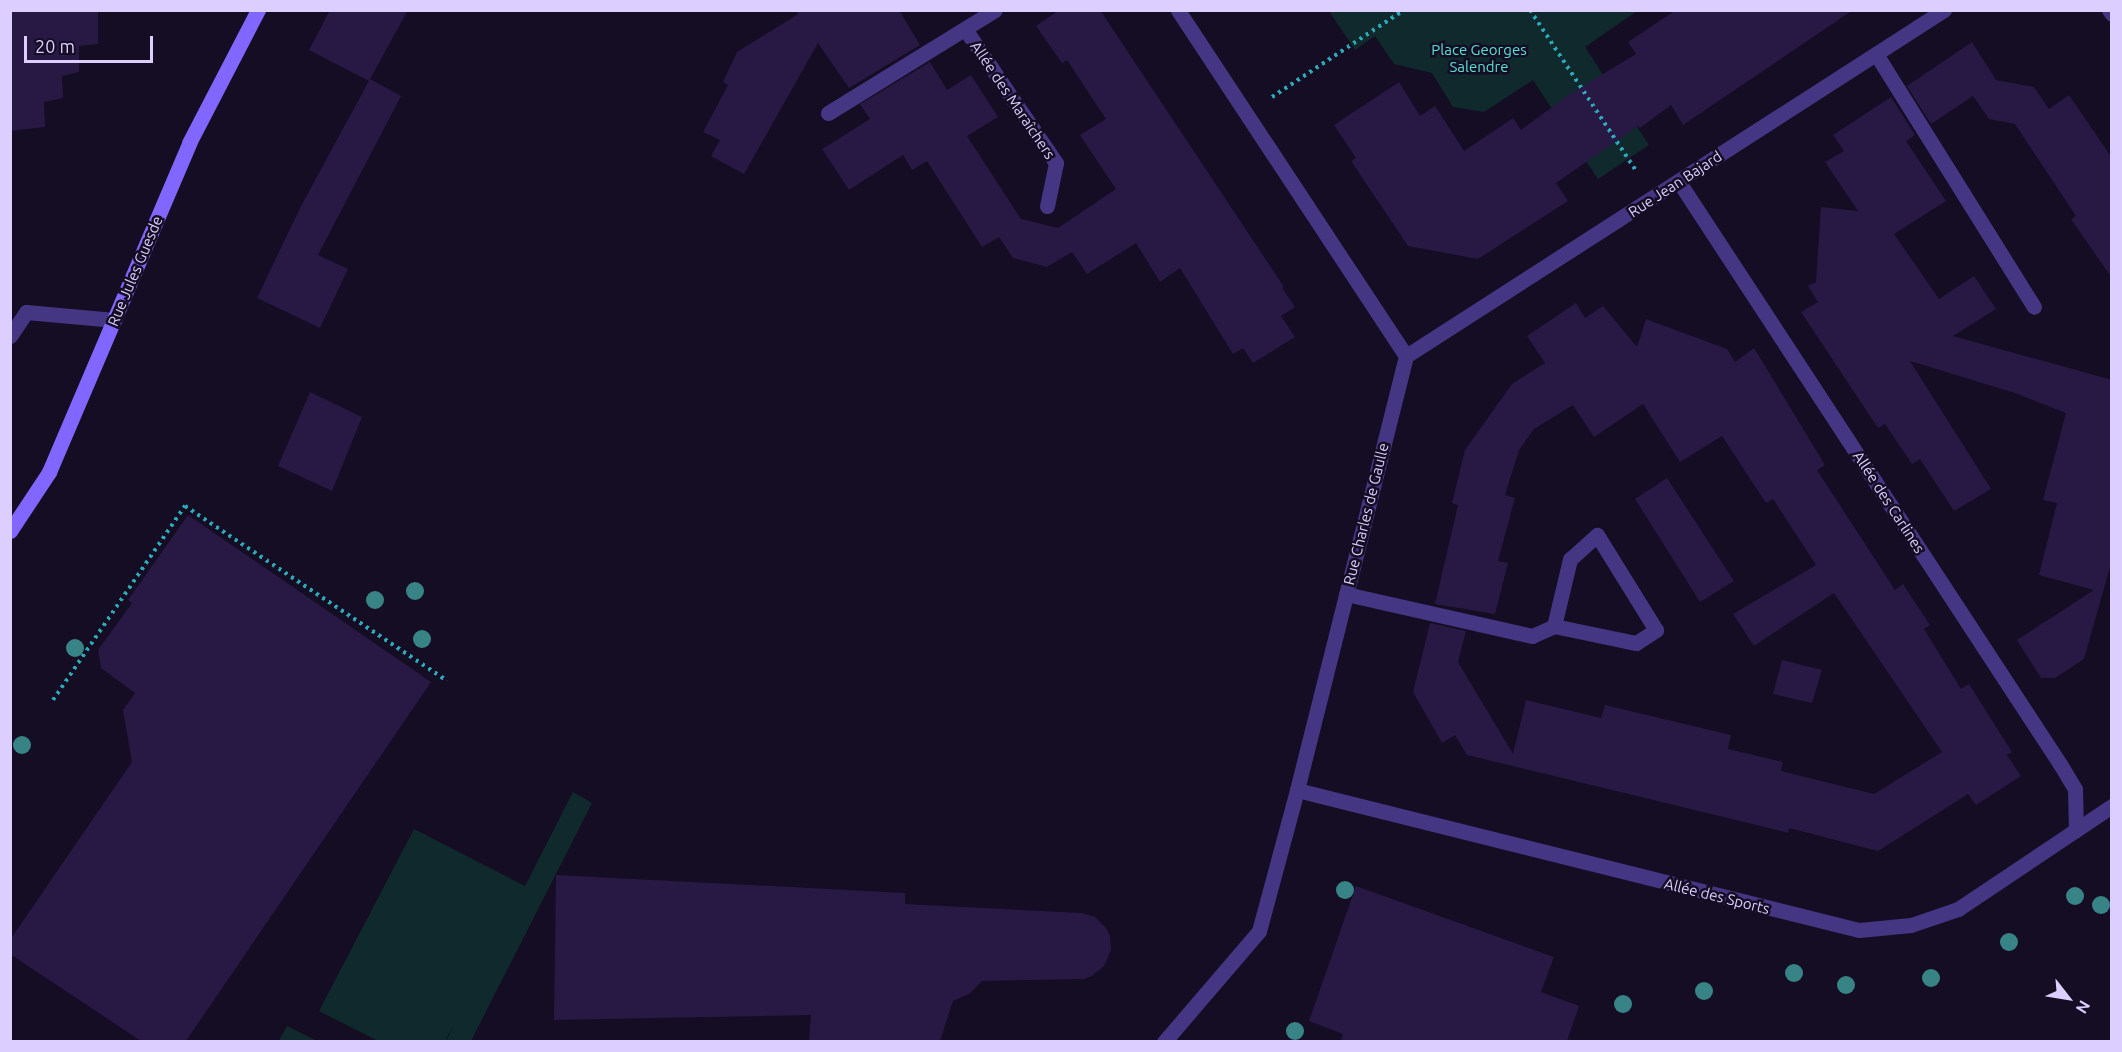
<!DOCTYPE html>
<html>
<head>
<meta charset="utf-8">
<style>
	body { margin:0 }
	#map { position:relative; width:2122px; height:1052px; overflow:hidden; background:#140d23; font-family:Ubuntu,sans-serif }
	div>[style] { position:absolute }
	[style*='--x'] { left:calc(var(--x)*1px); top:calc(var(--y)*1px); width:calc(var(--w)*1px); rotate:calc(var(--a)*1deg) }
	.green>* { inset:0; background:#10292d }
	.building>* { inset:0; background:#281844 }
	.path>* { height:4px; margin-top:-2px; transform-origin:0; background:repeating-linear-gradient(90deg,#2aaab8 0 3px,transparent 0 7.5px) }
	.lane>* { height:15px; margin:-7.5px; padding:0 7.5px; transform-origin:7.5px; border-radius:7.5px; background:#453683 }
	.street>* { height:15px; margin:-7.5px; padding:0 7.5px; transform-origin:7.5px; border-radius:7.5px; background:#453683 }
	.secondary>* { height:15px; margin:-7.5px; padding:0 7.5px; transform-origin:7.5px; border-radius:7.5px; background:#8166ff }
	.trees>* { width:18px; height:18px; margin:-9px; border-radius:50%; background:#388385 }
	span { translate:-50% -50%; white-space:nowrap; text-align:center; line-height:1.15; -webkit-text-stroke:5px #140d23; paint-order:stroke }
	.park-label { font-size:15px; color:#56e3d6 }
	.street-label { font-size:15px; color:#dccfff }
	.frame { position:absolute; inset:0; border:12px solid #dccfff; pointer-events:none }
	.north { position:absolute; left:2038px; top:968px; width:60px; height:60px; -webkit-text-stroke:4px #140d23; paint-order:stroke; rotate:121deg; font-size:16px; font-weight:700; line-height:24px; text-align:center; color:#dccfff }
	.north::after { content:''; display:block; margin:auto; width:21px; height:27px; background:#dccfff; clip-path:polygon(50% 0,100% 100%,50% 72%,0 100%) }
	.scale { position:absolute; left:24px; top:36px; width:129px; height:27px; box-sizing:border-box; border:3px solid #dccfff; border-top:0; padding-left:8px; font-size:18px; line-height:21px; white-space:nowrap; color:#dccfff; -webkit-text-stroke:4px #140d23; paint-order:stroke }
</style>
</head>
<body>
<div id="map">
	<div class="green">
		<div style="clip-path:polygon(1329px 11px,1637px 11px,1585px 47px,1649px 145px,1598px 179px,1533px 80px,1484px 112px,1453px 107px,1432px 73px,1394px 64px,1375px 36px,1355px 50px)"></div>
		<div style="clip-path:polygon(573px 792px,592px 803px,471px 1041px,446px 1041px,455px 1023px,445px 1041px,378px 1041px,319px 1011px,414px 829px,525px 886px)"></div>
		<div style="clip-path:polygon(287px 1026px,317px 1041px,279px 1041px)"></div>
	</div>
	<div class="building">
		<div style="clip-path:polygon(10px 10px,98px 10px,98px 44px,79px 46px,79px 72px,62px 76px,63px 98px,44px 102px,45px 127px,10px 131px)"></div>
		<div style="clip-path:polygon(330px 10px,408px 10px,369px 81px,309px 50px)"></div>
		<div style="clip-path:polygon(796px 10px,899px 10px,920px 45px,849px 88px,818px 43px,744px 174px,711px 156px,720px 140px,703px 132px,728px 85px,723px 82px,737px 52px,798px 14px)"></div>
		<div style="clip-path:polygon(1059px 10px,1100px 10px,1284px 287px,1282px 288px,1295px 307px,1281px 316px,1295px 337px,1253px 363px,1243px 348px,1233px 354px,1180px 268px,1160px 282px,1136px 243px,1087px 274px,1072px 252px,1047px 267px,1013px 258px,999px 237px,982px 247px,927px 161px,912px 170px,903px 155px,849px 190px,822px 149px,870px 119px,860px 104px,930px 62px,947px 90px,971px 75px,998px 117px,967px 136px,1021px 219px,1058px 228px,1116px 189px,1080px 135px,1106px 119px,1067px 60px,1062px 63px,1036px 26px)"></div>
		<div style="clip-path:polygon(1676px 10px,1853px 10px,1683px 125px,1671px 105px,1640px 128px,1638px 126px,1556px 183px,1568px 201px,1478px 259px,1408px 246px,1351px 161px,1356px 158px,1334px 125px,1399px 82px,1420px 116px,1435px 106px,1464px 151px,1513px 118px,1521px 130px,1570px 94px,1636px 54px,1628px 42px)"></div>
		<div style="clip-path:polygon(1972px 42px,1996px 80px,2034px 87px,2049px 109px,2069px 95px,2112px 158px,2112px 278px,2071px 219px,2076px 216px,2015px 124px,1989px 119px,1973px 96px,1931px 124px,1907px 86px)"></div>
		<div style="clip-path:polygon(370px 79px,401px 96px,318px 255px,348px 269px,320px 328px,257px 298px,300px 208px)"></div>
		<div style="clip-path:polygon(1891px 97px,1915px 135px,1906px 141px,1946px 201px,1894px 234px,1939px 299px,1974px 276px,1996px 309px,1953px 336px,2112px 380px,2112px 560px,2084px 659px,2055px 678px,2041px 678px,2017px 640px,2094px 590px,2039px 575px,2057px 503px,2043px 500px,2066px 413px,2015px 393px,1910px 361px,1991px 489px,1954px 511px,1920px 459px,1912px 464px,1885px 424px,1878px 428px,1801px 312px,1818px 302px,1808px 286px,1816px 282px,1821px 207px,1858px 211px,1825px 162px,1844px 151px,1833px 135px)"></div>
		<div style="clip-path:polygon(1576px 303px,1585px 318px,1603px 306px,1637px 347px,1646px 319px,1727px 349px,1735px 362px,1754px 348px,1825px 465px,1817px 470px,1895px 590px,1903px 584px,1930px 625px,1924px 629px,1961px 689px,1969px 684px,2012px 752px,2007px 755px,2021px 776px,1976px 805px,1968px 794px,1878px 851px,1789px 828px,1788px 833px,1769px 828px,1467px 755px,1455px 735px,1442px 743px,1413px 692px,1430px 623px,1466px 631px,1458px 662px,1513px 754px,1526px 700px,1601px 718px,1605px 705px,1731px 735px,1728px 749px,1783px 762px,1781px 771px,1874px 794px,1942px 752px,1834px 593px,1754px 646px,1733px 614px,1816px 565px,1773px 499px,1766px 503px,1722px 436px,1680px 462px,1643px 404px,1594px 437px,1573px 405px,1534px 429px,1519px 450px,1505px 495px,1515px 498px,1498px 561px,1508px 563px,1495px 614px,1435px 604px,1458px 505px,1452px 503px,1465px 450px,1512px 384px,1545px 363px,1527px 336px)"></div>
		<div style="clip-path:polygon(310px 392px,362px 417px,332px 491px,278px 466px)"></div>
		<div style="clip-path:polygon(1667px 478px,1734px 581px,1700px 602px,1635px 499px)"></div>
		<div style="clip-path:polygon(188px 515px,431px 682px,186px 1041px,141px 1041px,10px 954px,10px 940px,132px 762px,123px 710px,135px 693px,101px 668px,98px 650px,132px 603px,128px 600px)"></div>
		<div style="clip-path:polygon(1782px 660px,1822px 670px,1812px 703px,1773px 694px)"></div>
		<div style="clip-path:polygon(556px 875px,905px 893px,905px 904px,1082px 913px,1095px 917px,1106px 928px,1110px 936px,1111px 950px,1104px 966px,1092px 976px,1084px 979px,982px 981px,969px 994px,953px 1001px,940px 1041px,809px 1041px,811px 1015px,554px 1020px)"></div>
		<div style="clip-path:polygon(1356px 886px,1554px 957px,1541px 992px,1579px 1006px,1567px 1041px,1341px 1041px,1343px 1034px,1309px 1021px)"></div>
	</div>
	<div class="path">
		<div style="--x:1530;--y:10;--w:194;--a:56.6"></div>
		<div style="--x:1272;--y:97;--w:158;--a:-33.4"></div>
		<div style="--x:53;--y:700;--w:235;--a:-55.8"></div>
		<div style="--x:185;--y:506;--w:315;--a:33.7"></div>
	</div>
	<div class="lane">
		<div style="--x:10;--y:336;--w:29;--a:-56"></div>
		<div style="--x:26;--y:312;--w:89;--a:5.1"></div>
		<div style="--x:1346;--y:594;--w:191;--a:12.7"></div>
		<div style="--x:1532;--y:636;--w:24;--a:-24"></div>
		<div style="--x:1554;--y:626;--w:84;--a:11.7"></div>
		<div style="--x:1636;--y:643;--w:24;--a:-33"></div>
		<div style="--x:1656;--y:630;--w:112;--a:-121.8"></div>
		<div style="--x:1597;--y:535;--w:36;--a:138"></div>
		<div style="--x:1570;--y:559;--w:69;--a:103.4"></div>
	</div>
	<div class="street">
		<div style="--x:2109;--y:10;--w:5;--a:53"></div>
		<div style="--x:965;--y:29;--w:162;--a:55.8"></div>
		<div style="--x:1056;--y:163;--w:44;--a:101.8"></div>
		<div style="--x:1876;--y:54;--w:298;--a:58"></div>
		<div style="--x:828;--y:113;--w:196;--a:-31.7"></div>
		<div style="--x:1679;--y:182;--w:696;--a:56.79"></div>
		<div style="--x:2060;--y:764;--w:29;--a:59"></div>
		<div style="--x:2075;--y:789;--w:41;--a:88.6"></div>
		<div style="--x:1406;--y:356;--w:640;--a:-32.75"></div>
		<div style="--x:1297;--y:790;--w:579;--a:13.99"></div>
		<div style="--x:1859;--y:930;--w:52;--a:-5.5"></div>
		<div style="--x:1911;--y:925;--w:50;--a:-18.8"></div>
		<div style="--x:1958;--y:909;--w:185;--a:-33.8"></div>
		<div style="--x:1164;--y:1042;--w:146;--a:-49.4"></div>
		<div style="--x:1259;--y:931;--w:146;--a:-74.9"></div>
		<div style="--x:1297;--y:790;--w:447;--a:-75.9"></div>
		<div style="--x:1406;--y:356;--w:414;--a:-123.4"></div>
	</div>
	<div class="secondary">
		<div style="--x:10;--y:531;--w:71;--a:-56.5"></div>
		<div style="--x:49;--y:472;--w:358;--a:-66.9"></div>
		<div style="--x:189;--y:143;--w:150;--a:-62.6"></div>
	</div>
	<div class="trees">
		<div style="left:415px;top:591px"></div>
		<div style="left:375px;top:600px"></div>
		<div style="left:422px;top:639px"></div>
		<div style="left:75px;top:648px"></div>
		<div style="left:22px;top:745px"></div>
		<div style="left:1345px;top:890px"></div>
		<div style="left:2075px;top:896px"></div>
		<div style="left:2101px;top:905px"></div>
		<div style="left:2009px;top:942px"></div>
		<div style="left:1794px;top:973px"></div>
		<div style="left:1931px;top:978px"></div>
		<div style="left:1846px;top:985px"></div>
		<div style="left:1704px;top:991px"></div>
		<div style="left:1623px;top:1004px"></div>
		<div style="left:1295px;top:1031px"></div>
	</div>
	<div class="park-label">
		<span style="left:1479px;top:58px">Place Georges<br>Salendre</span>
	</div>
	<div class="street-label">
		<span style="left:1013px;top:100px;rotate:56deg">Allée des Maraîchers</span>
		<span style="left:1675px;top:184px;rotate:-33deg">Rue Jean Bajard</span>
		<span style="left:135px;top:271px;rotate:-67deg">Rue Jules Guesde</span>
		<span style="left:1889px;top:502px;rotate:57deg">Allée des Carlines</span>
		<span style="left:1366px;top:514px;rotate:-76deg">Rue Charles de Gaulle</span>
		<span style="left:1717px;top:896px;rotate:14deg">Allée des Sports</span>
	</div>
	<div class="frame"></div>
	<div class="north">N</div>
	<div class="scale">20 m</div>
</div>
</body>
</html>
